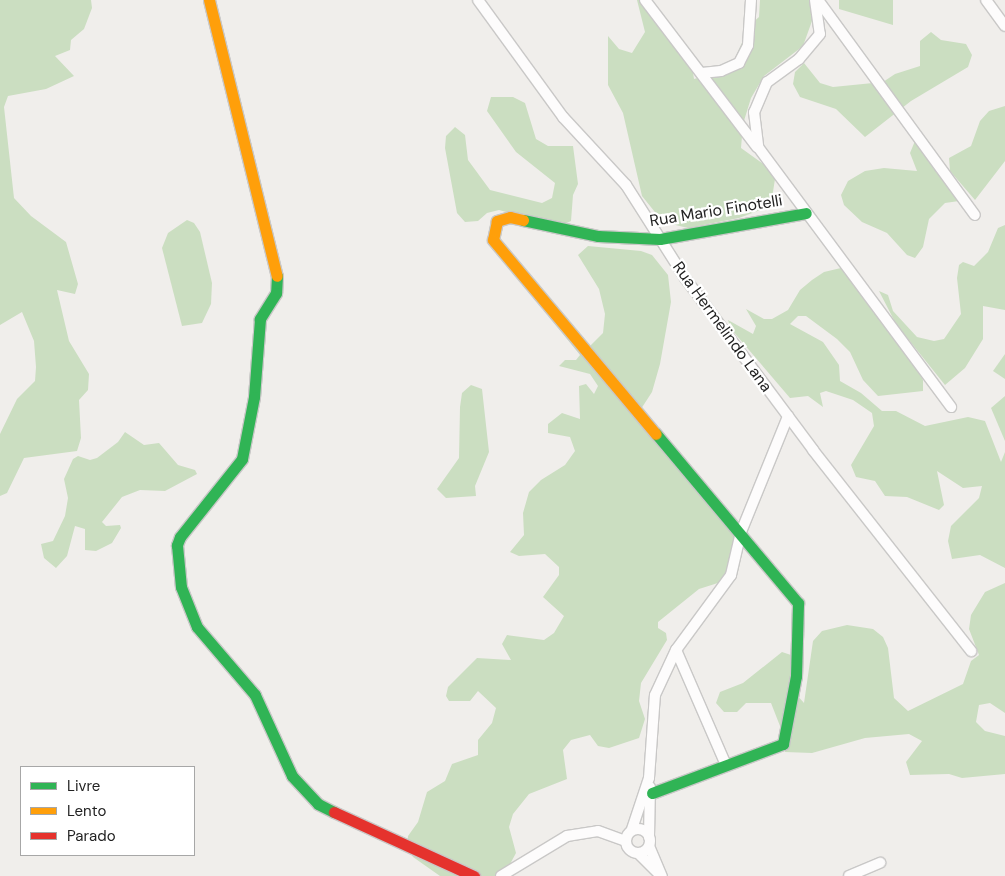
<!DOCTYPE html>
<html>
<head>
<meta charset="utf-8">
<style>
	body { margin:0 }
	#map { position:relative; width:1005px; height:876px; overflow:hidden; background:#f0eeeb; font-family:"DM Sans",sans-serif }
	div>[style] { position:absolute }
	[style*='--x'] { left:calc(var(--x)*1px); top:calc(var(--y)*1px); width:calc(var(--w)*1px); rotate:calc(var(--a)*1deg) }
	.forest>* { inset:0; background:#cbdec1 }
	.roads { filter:drop-shadow(1px 0 #c9c8c7) drop-shadow(-1px 0 #c9c8c7) drop-shadow(0 1px #c9c8c7) drop-shadow(0 -1px #c9c8c7) }
	.street>* { height:10px; margin:-5px; padding:0 5px; transform-origin:5px; border-radius:5px; background:#fdfcfc }
	.street>.ring { margin:-5px; padding:0; box-sizing:content-box; background:none; border:10px solid #fdfcfc; border-radius:50% }
	.fast>* { height:11px; margin:-5.5px; padding:0 5.5px; transform-origin:5.5px; border-radius:5.5px; background:#30b455 }
	.slow>* { height:11px; margin:-5.5px; padding:0 5.5px; transform-origin:5.5px; border-radius:5.5px; background:#ff9f0a }
	.jam>* { height:11px; margin:-5.5px; padding:0 5.5px; transform-origin:5.5px; border-radius:5.5px; background:#e5322d }
	span { translate:-50% -50%; white-space:nowrap; text-align:center; line-height:1.15; -webkit-text-stroke:4.5px #fff; paint-order:stroke }
	.street-label { font-size:16px; color:#222 }
	.legend { position:absolute; left:20px; top:766px; width:175px; height:90px; box-sizing:border-box; background:#fff; border:1px solid #a7a7a7; margin:0; padding:6px 9px; list-style:none; font-size:15px; color:#222 }
	.legend li { display:flex; align-items:center; gap:10px; height:25px }
	.legend b { width:25px; border:1px solid #a7a7a7 }
</style>
</head>
<body>
<div id="map">
	<div class="forest">
		<div style="clip-path:polygon(0 0,91px 0,92px 8px,84px 29px,71px 40px,70px 50px,55px 56px,74px 76px,46px 89px,8px 96px,4px 107px,14px 198px,31px 216px,66px 242px,78px 284px,75px 294px,57px 290px,69px 341px,89px 374px,88px 390px,79px 400px,81px 438px,77px 451px,24px 458px,7px 493px,0 496px,0 434px,17px 399px,35px 381px,36px 367px,34px 341px,22px 312px,0 325px)"></div>
		<div style="clip-path:polygon(637px 0,649px 0,657px 7px,672px 44px,693px 72px,694px 79px,730px 69px,750px 25px,759px 17px,760px 0,811px 0,812px 21px,803px 46px,764px 76px,751px 98px,743px 124px,741px 148px,769px 168px,775px 179px,772px 198px,763px 209px,739px 218px,688px 228px,663px 222px,642px 196px,623px 113px,608px 85px,608px 36px,619px 49px,632px 53px,645px 32px)"></div>
		<div style="clip-path:polygon(839px 0,893px 0,893px 25px,839px 9px)"></div>
		<div style="clip-path:polygon(931px 32px,941px 40px,966px 44px,972px 55px,968px 67px,911px 101px,865px 137px,836px 109px,800px 97px,793px 84px,795px 72px,804px 63px,820px 83px,833px 87px,883px 82px,895px 74px,920px 66px,920px 41px)"></div>
		<div style="clip-path:polygon(491px 97px,513px 97px,525px 103px,536px 139px,548px 146px,573px 146px,578px 184px,573px 195px,571px 221px,560px 226px,499px 210px,487px 213px,478px 221px,465px 222px,457px 213px,445px 148px,446px 136px,455px 127px,465px 135px,468px 160px,490px 190px,542px 203px,552px 198px,555px 183px,516px 152px,487px 111px)"></div>
		<div style="clip-path:polygon(1005px 106px,1005px 161px,975px 200px,950px 171px,949px 158px,971px 146px,980px 121px,989px 111px)"></div>
		<div style="clip-path:polygon(915px 141px,959px 201px,945px 203px,929px 219px,923px 247px,915px 258px,907px 255px,887px 233px,862px 222px,844px 205px,841px 195px,848px 181px,865px 171px,884px 168px,917px 171px,910px 153px)"></div>
		<div style="clip-path:polygon(187px 220px,194px 223px,200px 232px,212px 283px,211px 304px,202px 323px,182px 326px,162px 248px,168px 233px)"></div>
		<div style="clip-path:polygon(1005px 225px,1005px 310px,983px 306px,983px 339px,965px 368px,945px 385px,896px 324px,879px 291px,888px 295px,893px 311px,917px 337px,934px 341px,944px 339px,961px 314px,957px 278px,959px 265px,963px 262px,974px 266px,988px 252px,998px 228px)"></div>
		<div style="clip-path:polygon(588px 246px,641px 251px,652px 255px,668px 275px,671px 302px,660px 364px,652px 392px,641px 409px,730px 512px,736px 524px,733px 553px,729px 569px,721px 582px,699px 589px,658px 622px,658px 628px,666px 633px,667px 640px,641px 683px,639px 701px,645px 719px,639px 738px,609px 748px,598px 746px,590px 735px,571px 740px,563px 750px,567px 779px,529px 794px,513px 814px,509px 827px,516px 853px,509px 866px,495px 876px,440px 876px,413px 857px,407px 846px,408px 836px,418px 822px,427px 792px,445px 781px,452px 764px,478px 755px,478px 740px,492px 723px,496px 708px,478px 691px,470px 701px,449px 701px,446px 696px,448px 687px,477px 658px,511px 660px,502px 644px,507px 635px,544px 640px,554px 633px,564px 616px,543px 597px,559px 575px,559px 567px,545px 554px,519px 556px,510px 552px,524px 535px,523px 513px,529px 492px,541px 480px,565px 465px,575px 451px,570px 437px,548px 433px,548px 424px,562px 413px,580px 419px,579px 386px,586px 384px,594px 394px,598px 386px,590px 374px,559px 366px,565px 360px,576px 360px,580px 355px,525px 287px,587px 349px,603px 333px,605px 314px,599px 289px,578px 255px)"></div>
		<div style="clip-path:polygon(841px 268px,849px 271px,915px 365px,923px 380px,923px 391px,878px 396px,863px 380px,850px 352px,837px 339px,806px 316px,798px 316px,790px 324px,823px 342px,839px 365px,840px 381px,861px 393px,882px 411px,896px 411px,925px 426px,968px 417px,985px 421px,1001px 462px,1005px 452px,1005px 568px,980px 555px,952px 559px,948px 541px,951px 526px,979px 498px,982px 486px,963px 488px,937px 471px,944px 505px,939px 510px,907px 497px,885px 496px,875px 481px,856px 477px,851px 465px,874px 426px,872px 413px,853px 400px,826px 391px,820px 393px,823px 407px,808px 396px,790px 398px,731px 329px,728px 320px,753px 334px,756px 326px,746px 309px,764px 319px,772px 319px,788px 310px,800px 290px,812px 280px,824px 272px)"></div>
		<div style="clip-path:polygon(1005px 354px,1005px 379px,993px 371px)"></div>
		<div style="clip-path:polygon(471px 385px,482px 389px,489px 452px,475px 486px,476px 496px,446px 498px,437px 489px,459px 458px,460px 407px,462px 393px)"></div>
		<div style="clip-path:polygon(1005px 396px,1005px 441px,991px 408px)"></div>
		<div style="clip-path:polygon(125px 432px,144px 445px,159px 443px,178px 465px,195px 470px,197px 474px,165px 491px,140px 490px,122px 497px,102px 522px,106px 526px,120px 525px,121px 528px,112px 543px,96px 551px,85px 550px,85px 529px,75px 526px,67px 556px,56px 568px,44px 558px,41px 544px,53px 541px,65px 516px,68px 498px,64px 479px,73px 459px,78px 456px,90px 460px,97px 458px,118px 442px)"></div>
		<div style="clip-path:polygon(1005px 583px,1005px 713px,990px 703px,979px 705px,976px 722px,985px 731px,1005px 736px,1005px 774px,962px 778px,949px 774px,910px 775px,906px 762px,922px 741px,909px 734px,865px 738px,812px 753px,785px 752px,780px 726px,771px 703px,746px 703px,737px 712px,724px 712px,716px 703px,720px 692px,743px 683px,782px 652px,794px 656px,796px 694px,804px 703px,813px 641px,822px 631px,847px 625px,873px 629px,883px 637px,888px 648px,894px 698px,908px 711px,963px 684px,971px 661px,979px 655px,969px 629px,971px 615px,985px 592px)"></div>
	</div>
	<div class="roads">
		<div class="street">
			<div style="--x:478;--y:0;--w:145;--a:54"></div>
			<div style="--x:563;--y:117;--w:93;--a:47.2"></div>
			<div style="--x:626;--y:185;--w:110;--a:57.6"></div>
			<div style="--x:685;--y:278;--w:214;--a:53.3"></div>
			<div style="--x:813;--y:450;--w:256;--a:51.8"></div>
			<div style="--x:645;--y:0;--w:185;--a:52.7"></div>
			<div style="--x:815;--y:0;--w:34;--a:82"></div>
			<div style="--x:820;--y:34;--w:33;--a:130"></div>
			<div style="--x:799;--y:59;--w:39;--a:144"></div>
			<div style="--x:767;--y:82;--w:33;--a:113"></div>
			<div style="--x:754;--y:112;--w:35;--a:83"></div>
			<div style="--x:758;--y:147;--w:324;--a:53.4"></div>
			<div style="--x:818;--y:0;--w:266;--a:53.9"></div>
			<div style="--x:986;--y:0;--w:32;--a:54"></div>
			<div style="--x:702;--y:73;--w:19;--a:-6"></div>
			<div style="--x:721;--y:71;--w:20;--a:-24"></div>
			<div style="--x:739;--y:63;--w:20;--a:-63"></div>
			<div style="--x:748;--y:45;--w:45;--a:-86.2"></div>
			<div style="--x:726;--y:765;--w:125;--a:-113.5"></div>
			<div style="--x:676;--y:650;--w:93;--a:-53.7"></div>
			<div style="--x:731;--y:575;--w:44;--a:-76.9"></div>
			<div style="--x:741;--y:532;--w:125;--a:-67.9"></div>
			<div class="ring" style="left:626px;top:829px;width:14px;height:14px"></div>
			<div style="--x:632;--y:829;--w:54;--a:-71.6"></div>
			<div style="--x:649;--y:778;--w:83;--a:-85.9"></div>
			<div style="--x:655;--y:695;--w:50;--a:-65"></div>
			<div style="--x:649;--y:837;--w:50;--a:-88.9"></div>
			<div style="--x:649;--y:846;--w:33;--a:67"></div>
			<div style="--x:639;--y:854;--w:28;--a:45"></div>
			<div style="--x:501;--y:876;--w:77;--a:-31.2"></div>
			<div style="--x:567;--y:836;--w:31;--a:-9"></div>
			<div style="--x:598;--y:831;--w:29;--a:20"></div>
			<div style="--x:849;--y:876;--w:34;--a:-23"></div>
		</div>
		<div class="fast">
			<div style="--x:523;--y:220;--w:77;--a:12"></div>
			<div style="--x:598;--y:236;--w:62;--a:2.8"></div>
			<div style="--x:660;--y:239;--w:148;--a:-10.1"></div>
			<div style="--x:277;--y:276;--w:17;--a:93"></div>
			<div style="--x:276;--y:293;--w:31;--a:122"></div>
			<div style="--x:260;--y:319;--w:78;--a:94.4"></div>
			<div style="--x:254;--y:397;--w:63;--a:101"></div>
			<div style="--x:242;--y:459;--w:100;--a:128.5"></div>
			<div style="--x:180;--y:537;--w:9;--a:111"></div>
			<div style="--x:177;--y:545;--w:42;--a:84.6"></div>
			<div style="--x:181;--y:587;--w:43;--a:68.2"></div>
			<div style="--x:197;--y:627;--w:89;--a:49.5"></div>
			<div style="--x:255;--y:695;--w:89;--a:65.4"></div>
			<div style="--x:292;--y:776;--w:38;--a:47"></div>
			<div style="--x:318;--y:804;--w:18;--a:27"></div>
			<div style="--x:652;--y:793;--w:140;--a:-20.5"></div>
			<div style="--x:783;--y:744;--w:69;--a:-79.2"></div>
			<div style="--x:796;--y:676;--w:73;--a:-88.4"></div>
			<div style="--x:798;--y:603;--w:221;--a:-130"></div>
		</div>
		<div class="slow">
			<div style="--x:209;--y:0;--w:284;--a:76.2"></div>
			<div style="--x:523;--y:220;--w:13;--a:-167"></div>
			<div style="--x:510;--y:217;--w:14;--a:163"></div>
			<div style="--x:497;--y:221;--w:19;--a:102"></div>
			<div style="--x:493;--y:240;--w:253;--a:50"></div>
		</div>
		<div class="jam">
			<div style="--x:334;--y:812;--w:154;--a:24.6"></div>
		</div>
	</div>
	<div class="street-label">
		<span style="left:716px;top:211px;rotate:-9deg">Rua Mario Finotelli</span>
		<span style="left:722px;top:327px;rotate:54deg">Rua Hermelindo Lana</span>
	</div>
	<ul class="legend">
	<li><b style="height:6px;background:#30b455"></b>Livre</li>
	<li><b style="height:6px;background:#ff9f0a"></b>Lento</li>
	<li><b style="height:6px;background:#e5322d"></b>Parado</li>
	</ul>
</div>
</body>
</html>
